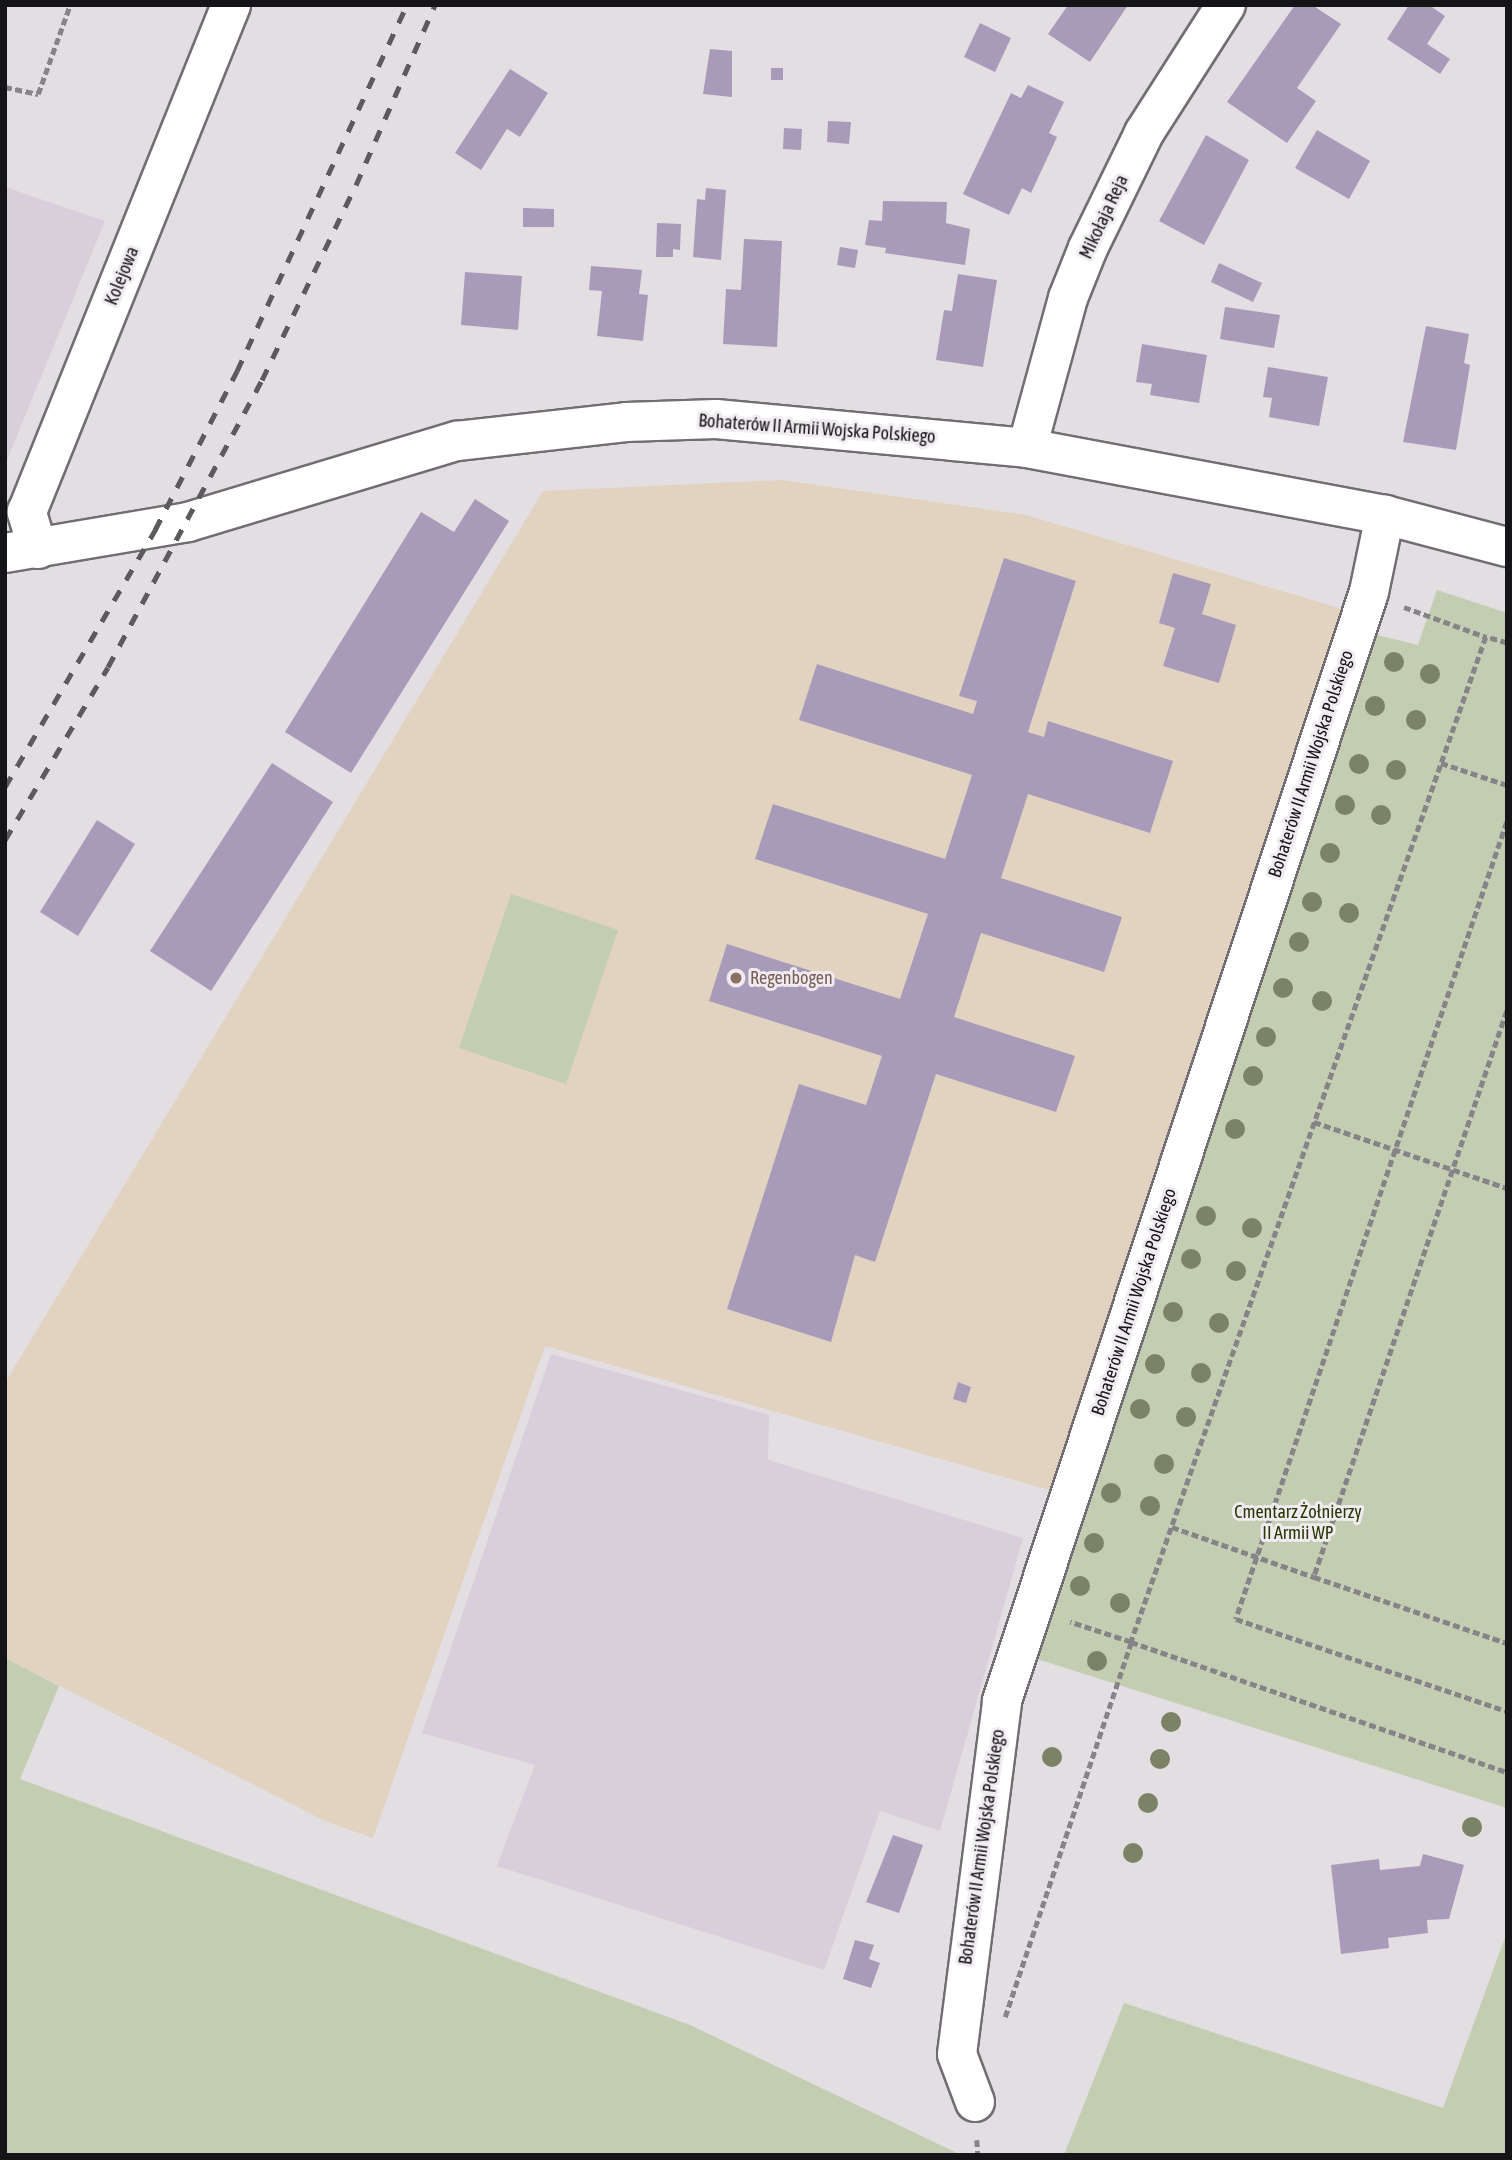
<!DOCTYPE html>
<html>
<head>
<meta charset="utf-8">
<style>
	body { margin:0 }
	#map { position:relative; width:1512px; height:2160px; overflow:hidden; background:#e2dee2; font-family:"Asap Condensed",sans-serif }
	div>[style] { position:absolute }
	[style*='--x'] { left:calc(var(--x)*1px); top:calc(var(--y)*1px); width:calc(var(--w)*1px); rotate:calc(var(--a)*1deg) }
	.built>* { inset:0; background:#d9cfda }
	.education>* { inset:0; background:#e1d3c0 }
	.green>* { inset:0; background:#c2cdb2 }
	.building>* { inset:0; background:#a89bba }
	.path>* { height:4.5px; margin-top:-2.25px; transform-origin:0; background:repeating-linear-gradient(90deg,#878487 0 7px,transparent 0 10.5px) }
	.roads { filter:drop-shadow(2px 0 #716d72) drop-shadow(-2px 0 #716d72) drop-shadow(0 2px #716d72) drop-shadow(0 -2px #716d72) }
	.street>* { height:38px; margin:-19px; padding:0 19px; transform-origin:19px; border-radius:19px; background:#fff }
	.secondary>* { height:38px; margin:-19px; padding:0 19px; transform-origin:19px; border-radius:19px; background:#fff }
	.rail>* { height:5px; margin-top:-2.5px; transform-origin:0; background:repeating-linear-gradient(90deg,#5c5a5d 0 12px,transparent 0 24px) }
	.trees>* { width:20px; height:20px; margin:-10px; border-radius:50%; background:#7c8266 }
	.dots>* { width:19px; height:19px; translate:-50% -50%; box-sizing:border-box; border:4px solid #efebf0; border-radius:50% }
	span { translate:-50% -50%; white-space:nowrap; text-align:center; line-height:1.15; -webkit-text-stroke:6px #efebf0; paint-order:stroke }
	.street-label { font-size:18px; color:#151416 }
	.education-label { font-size:18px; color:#785e54 }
	.left { translate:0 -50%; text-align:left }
	.park-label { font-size:18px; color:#283700 }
	.frame { position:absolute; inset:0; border:7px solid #151416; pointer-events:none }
</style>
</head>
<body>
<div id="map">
	<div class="built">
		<div style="clip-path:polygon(5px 187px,105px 221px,5px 465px)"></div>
		<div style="clip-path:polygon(551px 1354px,769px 1415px,768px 1460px,1023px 1538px,940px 1831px,880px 1811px,824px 1970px,497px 1866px,535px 1765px,422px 1733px)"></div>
	</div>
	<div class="education">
		<div style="clip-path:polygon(782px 480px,1026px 515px,1349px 611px,1049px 1490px,545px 1346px,373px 1838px,327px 1822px,5px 1658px,5px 1383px,543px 491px)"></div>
	</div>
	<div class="green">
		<div style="clip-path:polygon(1437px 590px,1507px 613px,1507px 1808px,1034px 1658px,1377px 635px,1418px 645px)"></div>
		<div style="clip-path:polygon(511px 894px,618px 930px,566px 1084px,459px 1048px)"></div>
		<div style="clip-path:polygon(5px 1658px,59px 1686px,20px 1779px,690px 2025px,961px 2155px,5px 2155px)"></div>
		<div style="clip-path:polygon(1507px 1932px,1507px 2155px,1064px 2155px,1124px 2003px,1443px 2108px)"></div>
	</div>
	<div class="building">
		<div style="clip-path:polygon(1068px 5px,1128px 5px,1090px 62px,1048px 34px)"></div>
		<div style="clip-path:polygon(1295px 5px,1312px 5px,1341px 24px,1297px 88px,1316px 101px,1287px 143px,1227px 102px)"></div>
		<div style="clip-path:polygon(1409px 5px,1429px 5px,1445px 16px,1427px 44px,1450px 59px,1440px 74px,1387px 39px)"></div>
		<div style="clip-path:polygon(980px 23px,1011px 38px,995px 72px,964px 57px)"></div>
		<div style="clip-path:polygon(710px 49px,732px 51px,732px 97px,703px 94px)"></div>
		<div style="clip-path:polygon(771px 68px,783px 68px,783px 80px,771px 80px)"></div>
		<div style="clip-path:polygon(510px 69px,548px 93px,520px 137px,507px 129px,481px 170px,455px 153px)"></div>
		<div style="clip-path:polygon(1028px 85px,1064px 102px,1049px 133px,1057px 137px,1031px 193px,1022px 188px,1009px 215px,963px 194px,1011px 93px,1021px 98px)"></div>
		<div style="clip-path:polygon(828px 121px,851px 122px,849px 144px,827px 142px)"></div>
		<div style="clip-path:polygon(784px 128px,802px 129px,801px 150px,783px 149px)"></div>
		<div style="clip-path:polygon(1317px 130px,1370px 161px,1349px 199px,1295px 168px)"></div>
		<div style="clip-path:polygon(1206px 135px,1249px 160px,1204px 245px,1159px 221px)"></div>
		<div style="clip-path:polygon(706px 188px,726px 190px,721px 260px,693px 257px,697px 199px,705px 200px)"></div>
		<div style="clip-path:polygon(883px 201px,947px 202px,946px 223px,970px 229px,965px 265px,885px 253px,886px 248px,865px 245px,869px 220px,882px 221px)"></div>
		<div style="clip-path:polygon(523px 208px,554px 209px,554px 227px,523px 227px)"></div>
		<div style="clip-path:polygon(657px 223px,681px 224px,680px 250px,673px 249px,673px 257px,656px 257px)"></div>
		<div style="clip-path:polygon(744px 239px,782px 241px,777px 347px,723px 344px,726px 289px,741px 290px)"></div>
		<div style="clip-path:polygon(840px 247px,858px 250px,855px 268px,837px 265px)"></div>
		<div style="clip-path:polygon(1219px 263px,1262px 283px,1253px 302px,1211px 282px)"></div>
		<div style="clip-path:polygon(591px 266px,642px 270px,639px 294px,648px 295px,643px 341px,597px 336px,602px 291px,589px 290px)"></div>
		<div style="clip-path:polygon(465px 272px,522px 276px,518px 330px,461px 325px)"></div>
		<div style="clip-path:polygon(958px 274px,997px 280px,983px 367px,936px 360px,944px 310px,952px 311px)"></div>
		<div style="clip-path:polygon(1225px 307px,1280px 315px,1274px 348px,1220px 339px)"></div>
		<div style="clip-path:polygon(1426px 326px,1469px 334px,1464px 363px,1470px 365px,1456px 450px,1403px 442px)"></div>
		<div style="clip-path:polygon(1142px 344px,1207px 355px,1199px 403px,1150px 395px,1152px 384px,1136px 382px)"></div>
		<div style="clip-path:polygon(1268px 367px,1328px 377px,1319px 426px,1269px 417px,1272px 398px,1263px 397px)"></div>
		<div style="clip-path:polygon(475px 499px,509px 521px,351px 773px,285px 732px,421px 512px,454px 532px)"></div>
		<div style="clip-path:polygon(1004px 558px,1076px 581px,1028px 732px,1044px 737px,1048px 721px,1173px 761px,1150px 833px,1028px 794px,1001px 878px,1122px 917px,1104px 972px,981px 933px,954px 1017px,1075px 1056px,1056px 1112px,936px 1074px,875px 1262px,855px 1255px,831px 1342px,727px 1309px,799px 1084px,866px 1105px,882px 1056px,709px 1001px,727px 944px,900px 999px,928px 914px,755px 859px,773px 804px,945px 859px,972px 775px,799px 720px,817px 664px,973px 714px,977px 701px,959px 696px)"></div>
		<div style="clip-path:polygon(1173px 573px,1211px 584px,1202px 614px,1236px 625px,1219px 683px,1163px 666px,1175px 628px,1159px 623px)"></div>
		<div style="clip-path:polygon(272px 763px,333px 802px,211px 991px,150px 951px)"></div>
		<div style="clip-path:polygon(97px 820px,135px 844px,78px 936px,40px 912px)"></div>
		<div style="clip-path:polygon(958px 1382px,971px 1387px,966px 1403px,953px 1399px)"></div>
		<div style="clip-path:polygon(893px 1835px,923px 1845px,899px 1913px,866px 1902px)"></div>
		<div style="clip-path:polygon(1423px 1854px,1464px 1865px,1449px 1919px,1427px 1920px,1428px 1933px,1388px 1938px,1389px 1948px,1341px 1954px,1331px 1865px,1379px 1859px,1380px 1870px,1420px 1866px)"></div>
		<div style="clip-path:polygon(855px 1940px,874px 1945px,869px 1959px,880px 1963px,871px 1988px,843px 1979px)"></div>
	</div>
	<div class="path">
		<div style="--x:5;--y:87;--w:34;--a:12"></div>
		<div style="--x:38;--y:94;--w:95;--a:-70.2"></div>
		<div style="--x:1404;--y:607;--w:87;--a:20.1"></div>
		<div style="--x:1507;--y:643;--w:22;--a:-164"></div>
		<div style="--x:1486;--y:637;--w:1066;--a:109.45"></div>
		<div style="--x:1131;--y:1642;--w:398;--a:19.1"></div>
		<div style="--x:1441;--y:763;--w:70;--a:18.4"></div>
		<div style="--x:1507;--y:822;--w:842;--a:108.78"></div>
		<div style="--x:1236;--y:1619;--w:286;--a:18.8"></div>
		<div style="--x:1507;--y:1011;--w:598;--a:108.83"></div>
		<div style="--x:1314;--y:1577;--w:204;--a:18.9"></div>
		<div style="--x:1314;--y:1122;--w:204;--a:18.9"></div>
		<div style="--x:1172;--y:1527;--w:151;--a:19.4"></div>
		<div style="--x:1005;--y:2017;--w:396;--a:-71.4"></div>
		<div style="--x:1131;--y:1642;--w:64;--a:-161.8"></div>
		<div style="--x:977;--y:2140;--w:15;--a:86"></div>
	</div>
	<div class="roads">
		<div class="street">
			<div style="--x:1027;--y:448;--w:156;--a:-74.7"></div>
			<div style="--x:1068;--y:298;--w:54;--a:-68.2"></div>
			<div style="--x:1088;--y:248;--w:128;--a:-64"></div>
			<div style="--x:1144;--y:133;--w:152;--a:-57.4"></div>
			<div style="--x:38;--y:549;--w:39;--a:-107"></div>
			<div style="--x:27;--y:512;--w:547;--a:-68.08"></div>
			<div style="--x:975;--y:2102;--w:51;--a:-110.6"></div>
			<div style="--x:957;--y:2054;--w:356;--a:-82.7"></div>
			<div style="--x:1002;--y:1701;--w:1168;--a:-71.69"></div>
			<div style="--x:1369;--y:592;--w:79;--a:-78.3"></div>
		</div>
		<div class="secondary">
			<div style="--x:5;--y:553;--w:186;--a:-9.6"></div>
			<div style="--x:188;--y:522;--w:281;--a:-16.8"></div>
			<div style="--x:457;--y:441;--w:170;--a:-6.4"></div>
			<div style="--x:626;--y:422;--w:90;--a:-1.9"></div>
			<div style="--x:716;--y:419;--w:312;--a:5.3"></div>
			<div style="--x:1027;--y:448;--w:364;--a:10.6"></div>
			<div style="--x:1385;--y:515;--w:126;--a:14.7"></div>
		</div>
	</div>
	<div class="rail">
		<div style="--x:5;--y:787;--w:298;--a:-59.7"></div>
		<div style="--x:155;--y:530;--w:179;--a:-62.7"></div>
		<div style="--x:237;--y:371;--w:404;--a:-65.1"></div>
		<div style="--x:5;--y:840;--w:201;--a:-59.2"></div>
		<div style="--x:108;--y:667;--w:326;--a:-61.8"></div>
		<div style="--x:262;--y:380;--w:216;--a:-64.3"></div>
		<div style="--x:356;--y:185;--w:197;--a:-66.3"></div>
	</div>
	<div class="trees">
		<div style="left:1394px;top:662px"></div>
		<div style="left:1430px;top:674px"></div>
		<div style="left:1375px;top:706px"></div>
		<div style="left:1416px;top:720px"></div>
		<div style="left:1359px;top:764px"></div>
		<div style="left:1396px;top:770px"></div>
		<div style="left:1345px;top:805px"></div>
		<div style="left:1381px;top:815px"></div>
		<div style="left:1330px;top:853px"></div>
		<div style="left:1312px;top:902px"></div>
		<div style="left:1349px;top:913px"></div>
		<div style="left:1299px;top:942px"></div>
		<div style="left:1283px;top:988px"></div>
		<div style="left:1322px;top:1001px"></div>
		<div style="left:1266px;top:1037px"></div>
		<div style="left:1253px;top:1076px"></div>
		<div style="left:1235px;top:1129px"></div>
		<div style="left:1206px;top:1216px"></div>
		<div style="left:1252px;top:1228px"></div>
		<div style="left:1191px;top:1259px"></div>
		<div style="left:1236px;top:1271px"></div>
		<div style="left:1173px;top:1312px"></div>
		<div style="left:1219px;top:1323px"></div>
		<div style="left:1155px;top:1364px"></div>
		<div style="left:1201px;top:1373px"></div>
		<div style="left:1140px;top:1409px"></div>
		<div style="left:1186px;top:1417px"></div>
		<div style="left:1164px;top:1464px"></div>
		<div style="left:1111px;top:1493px"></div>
		<div style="left:1150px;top:1506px"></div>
		<div style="left:1094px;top:1543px"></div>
		<div style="left:1080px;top:1586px"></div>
		<div style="left:1120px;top:1603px"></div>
		<div style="left:1097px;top:1661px"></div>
		<div style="left:1171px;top:1722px"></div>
		<div style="left:1052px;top:1757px"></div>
		<div style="left:1160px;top:1759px"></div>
		<div style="left:1148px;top:1803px"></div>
		<div style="left:1472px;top:1827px"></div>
		<div style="left:1133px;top:1853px"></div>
	</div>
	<div class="dots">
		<div style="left:736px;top:978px;background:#8d6e63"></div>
	</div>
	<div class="street-label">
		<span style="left:1104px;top:217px;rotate:-65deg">Mikołaja Reja</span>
		<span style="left:122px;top:276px;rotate:-68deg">Kolejowa</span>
		<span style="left:817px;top:429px;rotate:4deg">Bohaterów II Armii Wojska Polskiego</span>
		<span style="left:1311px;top:764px;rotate:-72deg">Bohaterów II Armii Wojska Polskiego</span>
		<span style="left:1134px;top:1302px;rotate:-72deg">Bohaterów II Armii Wojska Polskiego</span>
		<span style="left:982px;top:1847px;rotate:-82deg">Bohaterów II Armii Wojska Polskiego</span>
	</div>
	<div class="education-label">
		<span class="left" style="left:750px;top:978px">Regenbogen</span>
	</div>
	<div class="park-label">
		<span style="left:1298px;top:1523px">Cmentarz Żołnierzy<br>II Armii WP</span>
	</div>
	<div class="frame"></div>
</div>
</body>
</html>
